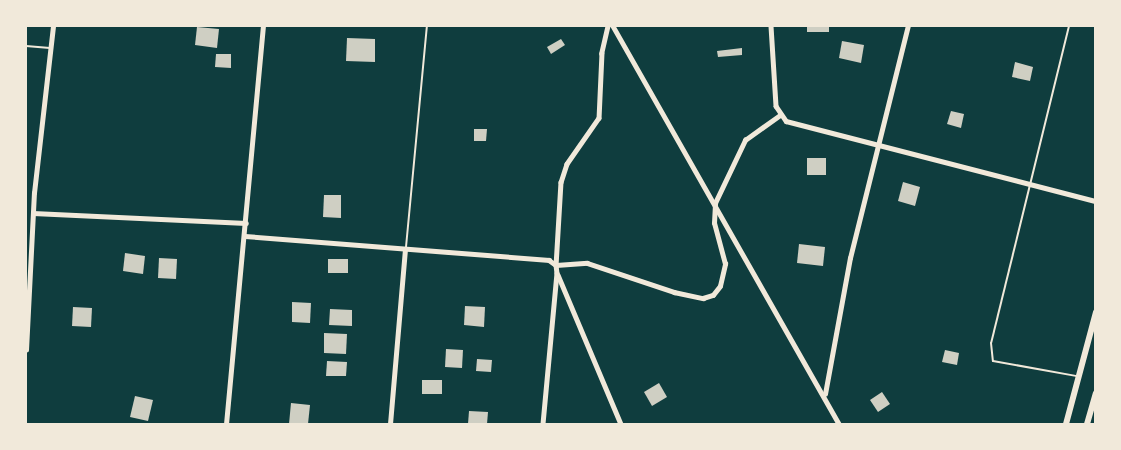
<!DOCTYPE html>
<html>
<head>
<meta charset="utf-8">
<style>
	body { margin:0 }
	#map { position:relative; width:1121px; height:450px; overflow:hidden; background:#0f3d3e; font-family:"Source Sans 3",sans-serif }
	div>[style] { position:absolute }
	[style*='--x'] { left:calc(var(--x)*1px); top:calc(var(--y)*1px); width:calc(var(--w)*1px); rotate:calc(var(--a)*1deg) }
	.building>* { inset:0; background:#cfcfc3 }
	.service>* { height:2px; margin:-1px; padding:0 1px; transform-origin:1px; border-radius:1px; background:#f1e9da }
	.minor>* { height:4.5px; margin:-2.25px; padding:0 2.25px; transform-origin:2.25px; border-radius:2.25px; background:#f1e9da }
	.tertiary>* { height:5px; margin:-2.5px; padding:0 2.5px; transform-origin:2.5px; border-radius:2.5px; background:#f1e9da }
	.secondary>* { height:6px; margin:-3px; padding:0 3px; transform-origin:3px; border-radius:3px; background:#f1e9da }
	span { translate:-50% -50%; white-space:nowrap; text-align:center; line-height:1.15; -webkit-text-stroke:6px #f1e9da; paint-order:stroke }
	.frame { position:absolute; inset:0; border:27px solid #f1e9da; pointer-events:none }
</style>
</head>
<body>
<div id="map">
	<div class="building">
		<div style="clip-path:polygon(807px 26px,829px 26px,829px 32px,807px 32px)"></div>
		<div style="clip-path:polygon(197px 27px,219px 29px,217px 48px,195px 45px)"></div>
		<div style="clip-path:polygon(347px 38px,375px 39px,375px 62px,346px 61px)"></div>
		<div style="clip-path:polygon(561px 39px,565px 45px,551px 54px,547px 47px)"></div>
		<div style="clip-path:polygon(842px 41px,864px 45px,861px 63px,839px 58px)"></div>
		<div style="clip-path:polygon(742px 48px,742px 55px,718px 57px,717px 51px)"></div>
		<div style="clip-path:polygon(216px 54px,231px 54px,231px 68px,215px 67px)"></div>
		<div style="clip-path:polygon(1015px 62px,1033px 67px,1030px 81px,1012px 77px)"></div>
		<div style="clip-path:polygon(951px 111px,964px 114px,961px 128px,947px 124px)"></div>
		<div style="clip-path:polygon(474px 129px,487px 129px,486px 141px,474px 141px)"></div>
		<div style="clip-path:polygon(807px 158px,826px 158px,826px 175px,807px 175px)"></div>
		<div style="clip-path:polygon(903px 182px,920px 187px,915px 206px,898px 201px)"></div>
		<div style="clip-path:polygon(324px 195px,341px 195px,341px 218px,323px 217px)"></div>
		<div style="clip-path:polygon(799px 244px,825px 247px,823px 266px,797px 263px)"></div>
		<div style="clip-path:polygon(125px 253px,145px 256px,143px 274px,123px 271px)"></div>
		<div style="clip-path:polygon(159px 258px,177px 259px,176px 279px,158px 278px)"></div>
		<div style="clip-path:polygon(328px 259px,348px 259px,348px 273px,328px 273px)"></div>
		<div style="clip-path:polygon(292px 302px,311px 303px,310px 323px,292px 322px)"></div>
		<div style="clip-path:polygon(465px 306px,485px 307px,484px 327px,464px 325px)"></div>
		<div style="clip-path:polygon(73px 307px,92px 308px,91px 327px,72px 326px)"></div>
		<div style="clip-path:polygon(330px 309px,352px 310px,352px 326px,329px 325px)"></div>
		<div style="clip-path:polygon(324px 333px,347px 334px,346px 354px,324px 353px)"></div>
		<div style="clip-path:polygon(446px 349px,463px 350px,462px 368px,445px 367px)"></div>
		<div style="clip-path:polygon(945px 350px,959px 353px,957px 365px,942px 362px)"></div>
		<div style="clip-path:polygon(477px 359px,492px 360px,491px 372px,476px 371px)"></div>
		<div style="clip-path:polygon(327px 361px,347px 362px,346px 376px,326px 376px)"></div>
		<div style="clip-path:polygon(422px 380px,442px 380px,442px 394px,422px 394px)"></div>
		<div style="clip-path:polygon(659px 383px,667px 397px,652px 406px,644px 392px)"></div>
		<div style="clip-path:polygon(882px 392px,890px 404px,878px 412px,870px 400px)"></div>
		<div style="clip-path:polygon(135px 396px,153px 400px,148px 421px,130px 417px)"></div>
		<div style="clip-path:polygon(291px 403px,310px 405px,308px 424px,289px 424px)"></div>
		<div style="clip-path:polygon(469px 411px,488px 412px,487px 424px,468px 424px)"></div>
	</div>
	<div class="service">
		<div style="--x:1069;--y:26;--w:326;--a:103.8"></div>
		<div style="--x:991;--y:343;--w:18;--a:84"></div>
		<div style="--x:993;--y:361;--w:84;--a:10.2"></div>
		<div style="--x:26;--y:46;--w:24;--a:5"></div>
		<div style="--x:406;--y:247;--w:222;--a:-84.6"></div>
	</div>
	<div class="minor">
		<div style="--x:608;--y:26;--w:28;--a:103"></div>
		<div style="--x:602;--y:53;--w:65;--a:92.6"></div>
		<div style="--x:599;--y:118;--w:56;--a:124.8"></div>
		<div style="--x:567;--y:164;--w:19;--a:108"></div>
		<div style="--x:561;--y:182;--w:83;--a:93.4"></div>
		<div style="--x:556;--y:265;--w:31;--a:-4"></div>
		<div style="--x:587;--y:263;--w:92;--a:18.4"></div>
		<div style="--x:674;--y:292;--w:30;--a:12"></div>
		<div style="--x:703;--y:298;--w:10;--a:-17"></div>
		<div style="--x:713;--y:295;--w:11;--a:-52"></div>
		<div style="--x:720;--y:286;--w:23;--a:-77"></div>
		<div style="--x:725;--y:264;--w:42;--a:-105"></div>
		<div style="--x:714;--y:223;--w:20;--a:-87"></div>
		<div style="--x:715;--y:203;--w:70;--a:-64.5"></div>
		<div style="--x:745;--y:140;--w:43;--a:-35.5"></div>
		<div style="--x:613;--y:26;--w:458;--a:60.4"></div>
		<div style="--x:771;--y:26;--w:80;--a:86.4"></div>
		<div style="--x:776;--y:106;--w:18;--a:56"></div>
		<div style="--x:786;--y:121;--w:320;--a:14.5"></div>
		<div style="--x:33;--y:213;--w:213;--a:2.7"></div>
		<div style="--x:245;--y:236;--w:305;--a:4.5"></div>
		<div style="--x:549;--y:260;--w:9;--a:36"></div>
		<div style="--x:556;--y:265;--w:8;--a:83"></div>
		<div style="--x:557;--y:273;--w:152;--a:95.3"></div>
		<div style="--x:558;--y:275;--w:162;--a:67.1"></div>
		<div style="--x:26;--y:350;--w:157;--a:-87.1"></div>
		<div style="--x:34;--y:193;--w:168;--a:-83.5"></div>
		<div style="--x:825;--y:394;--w:138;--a:-79.6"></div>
		<div style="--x:850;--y:258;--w:239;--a:-76"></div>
		<div style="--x:390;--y:424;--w:175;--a:-85.1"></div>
	</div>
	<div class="tertiary">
		<div style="--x:226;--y:424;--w:400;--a:-84.7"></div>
	</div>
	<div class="secondary">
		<div style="--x:1066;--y:424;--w:116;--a:-75"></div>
		<div style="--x:1087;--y:424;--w:32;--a:-74"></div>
	</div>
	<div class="frame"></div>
</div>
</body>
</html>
